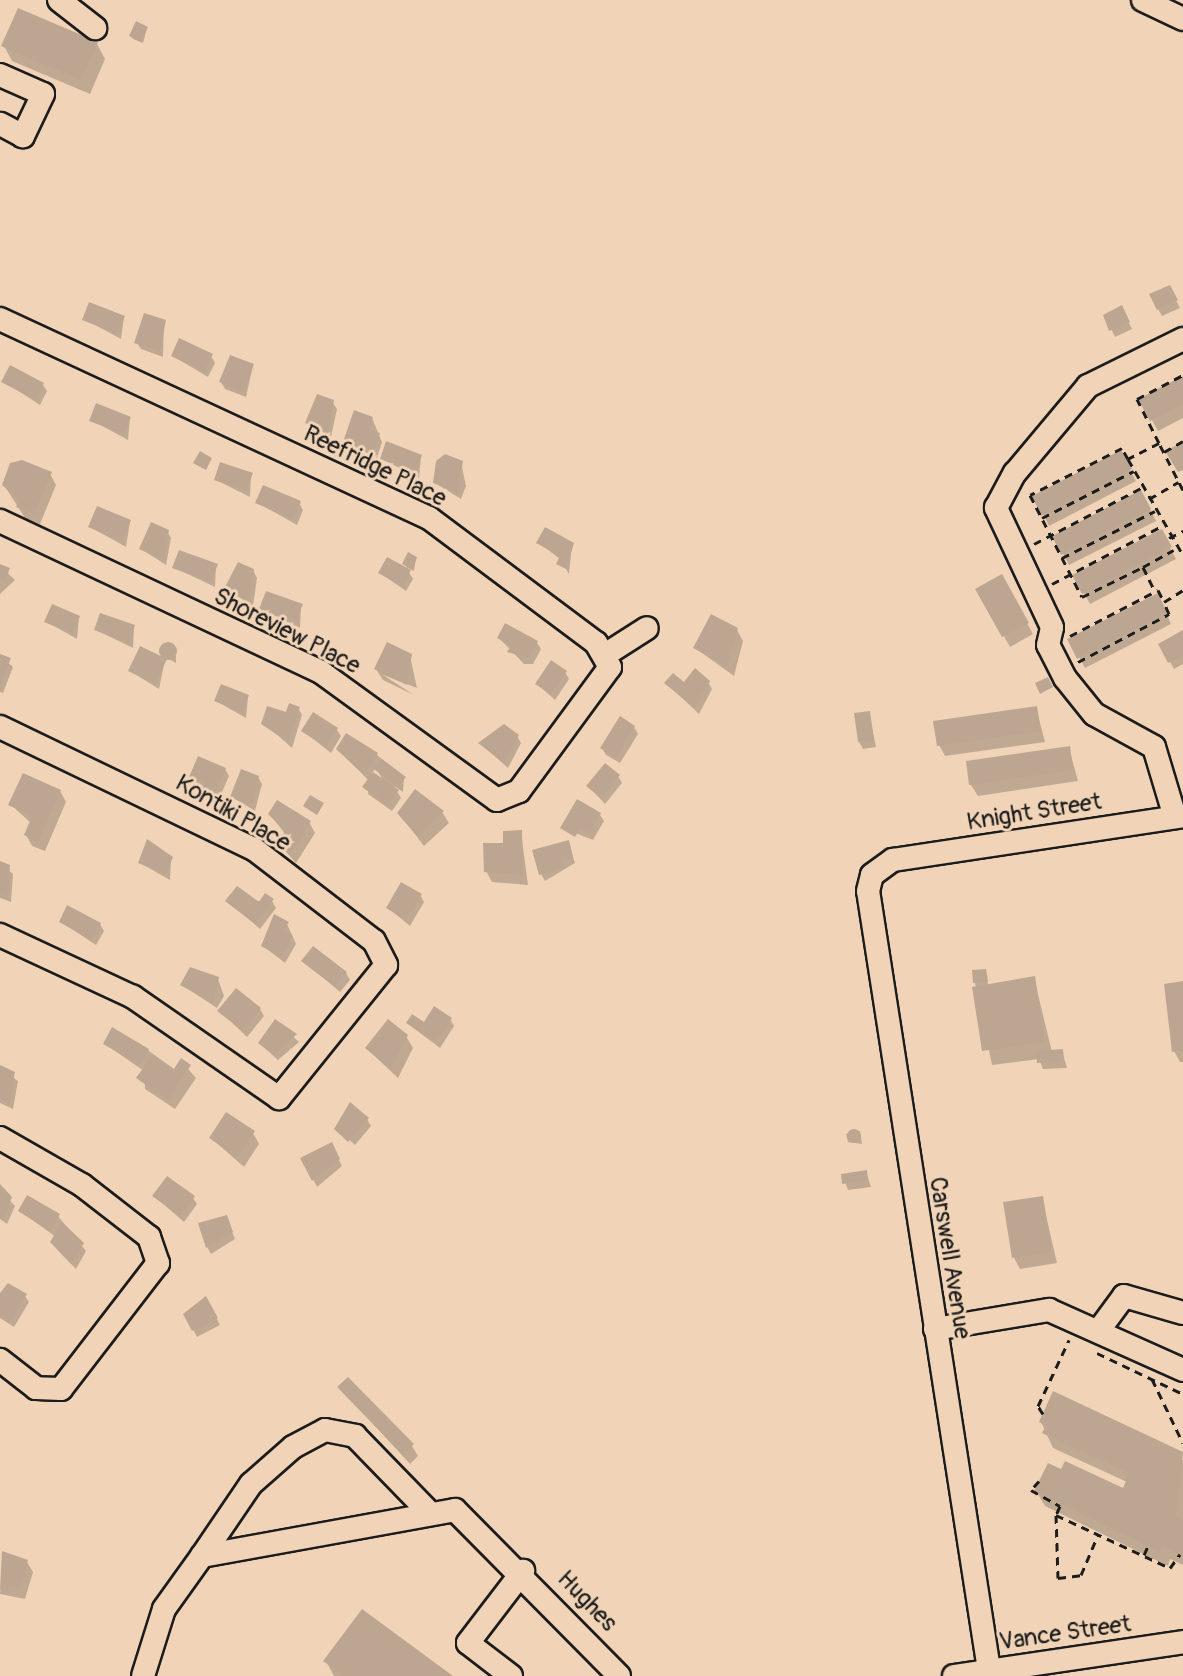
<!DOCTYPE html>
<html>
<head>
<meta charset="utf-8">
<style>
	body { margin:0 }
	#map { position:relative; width:1183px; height:1676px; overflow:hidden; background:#f1d4b7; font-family:Pangolin,sans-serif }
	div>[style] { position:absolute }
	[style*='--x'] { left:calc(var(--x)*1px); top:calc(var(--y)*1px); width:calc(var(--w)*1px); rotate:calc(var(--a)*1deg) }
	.shadow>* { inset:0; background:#0003 }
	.building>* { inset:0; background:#bca691 }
	.round { border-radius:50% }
	.path>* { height:3px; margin-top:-1.5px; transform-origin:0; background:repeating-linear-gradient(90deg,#1c1c1c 0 8px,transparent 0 14px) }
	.roads { filter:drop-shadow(2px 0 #1c1c1c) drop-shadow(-2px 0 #1c1c1c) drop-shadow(0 2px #1c1c1c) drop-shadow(0 -2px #1c1c1c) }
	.minor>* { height:22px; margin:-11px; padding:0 11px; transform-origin:11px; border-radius:11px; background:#f1d4b7 }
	span { translate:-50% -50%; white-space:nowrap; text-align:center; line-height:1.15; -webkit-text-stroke:6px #f1d4b7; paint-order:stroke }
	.street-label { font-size:24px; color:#1c1c1c }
</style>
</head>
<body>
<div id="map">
	<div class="shadow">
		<div style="clip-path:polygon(147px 28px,143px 43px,133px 39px,131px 36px)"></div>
		<div style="clip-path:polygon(97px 44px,105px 59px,90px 94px,12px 61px,4px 46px)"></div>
		<div style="clip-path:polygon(1173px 294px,1180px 308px,1162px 316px,1158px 309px)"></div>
		<div style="clip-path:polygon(1125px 315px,1132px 329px,1115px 337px,1105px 316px)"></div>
		<div style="clip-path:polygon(124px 317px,121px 339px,84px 319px)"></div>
		<div style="clip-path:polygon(164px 322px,163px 357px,141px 349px,137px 343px)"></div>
		<div style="clip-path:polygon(173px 356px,211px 356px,215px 363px,208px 377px)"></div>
		<div style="clip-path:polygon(253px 366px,246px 397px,225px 389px,221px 382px)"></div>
		<div style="clip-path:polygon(1183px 378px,1183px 418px,1158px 431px,1141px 400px)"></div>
		<div style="clip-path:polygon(3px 381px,43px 385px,47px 391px,40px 405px)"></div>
		<div style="clip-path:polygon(332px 402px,337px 409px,331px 437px,307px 422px)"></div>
		<div style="clip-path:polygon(130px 418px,128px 440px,91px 420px)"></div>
		<div style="clip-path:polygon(372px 418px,382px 442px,377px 458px,346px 442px)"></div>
		<div style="clip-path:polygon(1120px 452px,1136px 481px,1049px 526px,1035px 497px)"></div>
		<div style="clip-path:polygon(421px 457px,419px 478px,382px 459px)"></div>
		<div style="clip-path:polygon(461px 462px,466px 486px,461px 499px,435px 483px)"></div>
		<div style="clip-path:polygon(50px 474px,56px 485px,40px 524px,25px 518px,4px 485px)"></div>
		<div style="clip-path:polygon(251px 474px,250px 497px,216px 480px)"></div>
		<div style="clip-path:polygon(1141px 492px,1156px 521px,1069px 565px,1054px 537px)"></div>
		<div style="clip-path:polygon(258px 503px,299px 503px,303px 510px,297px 525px)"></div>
		<div style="clip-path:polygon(130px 522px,126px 547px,90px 527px)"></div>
		<div style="clip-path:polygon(167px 531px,171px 538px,166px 565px,141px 549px)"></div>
		<div style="clip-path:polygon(1161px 531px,1176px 559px,1090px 604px,1075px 576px)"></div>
		<div style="clip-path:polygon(539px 543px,572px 544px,569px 574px,560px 559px)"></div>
		<div style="clip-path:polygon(416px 558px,414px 571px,406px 567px,413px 579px,406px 591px,380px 573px,409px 572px,405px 564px)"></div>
		<div style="clip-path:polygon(216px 565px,215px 587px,175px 568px)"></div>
		<div style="clip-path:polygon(0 566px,15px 580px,0 594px)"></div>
		<div style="clip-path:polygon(253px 570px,257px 578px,253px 606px,226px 589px)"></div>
		<div style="clip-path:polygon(1002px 577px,1033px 634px,1010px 647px,978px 590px)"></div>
		<div style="clip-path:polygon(301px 606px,300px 628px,261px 609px)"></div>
		<div style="clip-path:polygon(1163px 606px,1171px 624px,1085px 668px,1070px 640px)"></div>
		<div style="clip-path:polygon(79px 617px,77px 639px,47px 622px)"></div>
		<div style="clip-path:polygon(134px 627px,133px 648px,96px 630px)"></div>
		<div style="clip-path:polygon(737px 630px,743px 641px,734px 676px,695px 648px)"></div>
		<div style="clip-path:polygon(1183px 633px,1183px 664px,1174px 669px,1160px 644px)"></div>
		<div style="clip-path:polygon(499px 638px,537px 643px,541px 649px,533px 664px,524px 664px)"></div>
		<div style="clip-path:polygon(164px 644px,176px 656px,176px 663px,163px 656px)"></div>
		<div style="clip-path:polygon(0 656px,13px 667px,3px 693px,0 692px)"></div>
		<div style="clip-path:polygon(410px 656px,417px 688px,383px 675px,414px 695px,383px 680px,376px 669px)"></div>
		<div style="clip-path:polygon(165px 660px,159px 689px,130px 671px)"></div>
		<div style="clip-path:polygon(565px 672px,569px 679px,555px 700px,537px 684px)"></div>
		<div style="clip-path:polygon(708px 682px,712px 689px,699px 714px,666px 683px)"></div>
		<div style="clip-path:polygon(248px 697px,246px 718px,216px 701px)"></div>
		<div style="clip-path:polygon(298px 708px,302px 715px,292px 748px,264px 723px)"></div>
		<div style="clip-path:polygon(1036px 708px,1045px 742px,945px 756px,939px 745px)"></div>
		<div style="clip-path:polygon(869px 713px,876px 747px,863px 749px,859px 742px)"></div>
		<div style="clip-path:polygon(634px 727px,638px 734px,620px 763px,606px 755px,602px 748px)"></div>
		<div style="clip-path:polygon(337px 730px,341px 736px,331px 753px,303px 731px)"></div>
		<div style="clip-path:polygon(517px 736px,521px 743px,508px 768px,481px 744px)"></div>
		<div style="clip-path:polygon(1069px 748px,1078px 781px,978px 796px,971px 785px,968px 762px)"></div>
		<div style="clip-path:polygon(evenodd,338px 749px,376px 754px,404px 778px,403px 792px,394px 786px,401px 798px,392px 811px,368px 794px,369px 781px,338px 749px,376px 768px,384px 782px,372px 773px,376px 768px)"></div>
		<div style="clip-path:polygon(225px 769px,229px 776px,216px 806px,191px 777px)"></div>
		<div style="clip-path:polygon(618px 776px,622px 783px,605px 804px,589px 787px)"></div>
		<div style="clip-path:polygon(258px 777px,262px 784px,255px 811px,232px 797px)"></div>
		<div style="clip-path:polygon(60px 791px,66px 802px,45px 851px,32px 846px,26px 835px,31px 823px,11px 805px)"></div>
		<div style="clip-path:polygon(442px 812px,449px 823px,424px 846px,399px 813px)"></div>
		<div style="clip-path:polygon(270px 814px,309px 822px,315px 833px,296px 863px,279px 844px,285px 834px)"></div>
		<div style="clip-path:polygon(600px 815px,604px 821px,593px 840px,562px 828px)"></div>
		<div style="clip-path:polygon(521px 832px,528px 885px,492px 882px,486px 871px)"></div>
		<div style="clip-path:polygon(568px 842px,575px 863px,545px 881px,541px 874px)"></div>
		<div style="clip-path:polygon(171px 859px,170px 880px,140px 863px)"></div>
		<div style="clip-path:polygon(0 863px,13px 874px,11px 902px,0 898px)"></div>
		<div style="clip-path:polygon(420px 895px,424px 902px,410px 926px,388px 908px)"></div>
		<div style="clip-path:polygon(228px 901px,272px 901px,276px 908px,260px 929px)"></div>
		<div style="clip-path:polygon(61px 922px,100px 924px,104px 931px,96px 945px)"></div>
		<div style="clip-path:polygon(287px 924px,296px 944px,285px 963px,263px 946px)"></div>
		<div style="clip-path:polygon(304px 961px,346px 973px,350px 980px,340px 992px)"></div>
		<div style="clip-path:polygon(987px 974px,988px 986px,1034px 978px,1052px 1052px,1062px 1051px,1067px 1068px,1043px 1069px,1039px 1059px,992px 1065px,975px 983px)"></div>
		<div style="clip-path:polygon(218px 979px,224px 996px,217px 1008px,182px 985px)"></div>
		<div style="clip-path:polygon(1183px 983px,1183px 1062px,1180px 1062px,1174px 1051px)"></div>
		<div style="clip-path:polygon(260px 1009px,264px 1016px,247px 1037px,220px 1011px)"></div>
		<div style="clip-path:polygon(450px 1019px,454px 1026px,440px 1048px,408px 1024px)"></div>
		<div style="clip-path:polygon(276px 1021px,299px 1042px,278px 1060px,260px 1044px)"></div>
		<div style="clip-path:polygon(406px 1036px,413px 1048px,398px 1078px,367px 1049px)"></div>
		<div style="clip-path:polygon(105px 1044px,148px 1050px,174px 1071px,181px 1061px,196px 1078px,175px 1109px,145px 1089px,144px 1071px)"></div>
		<div style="clip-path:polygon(0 1068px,18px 1081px,13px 1109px,0 1103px)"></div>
		<div style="clip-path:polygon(367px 1119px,371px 1126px,355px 1145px,339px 1130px)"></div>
		<div style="clip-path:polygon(860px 1131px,862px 1144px,848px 1142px,846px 1134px)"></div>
		<div style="clip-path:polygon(253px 1133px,259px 1144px,244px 1167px,211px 1138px)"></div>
		<div style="clip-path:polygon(331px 1145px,342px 1166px,317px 1187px,303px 1158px)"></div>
		<div style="clip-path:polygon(866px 1172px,871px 1187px,848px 1190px,843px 1176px)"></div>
		<div style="clip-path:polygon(0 1190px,15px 1206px,7px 1224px,0 1219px)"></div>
		<div style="clip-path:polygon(154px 1196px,193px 1198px,197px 1204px,184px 1222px)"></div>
		<div style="clip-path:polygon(1042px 1198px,1057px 1263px,1020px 1269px,1014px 1258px)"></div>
		<div style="clip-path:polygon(20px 1211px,58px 1216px,86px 1251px,76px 1269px,57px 1249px,56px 1237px)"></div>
		<div style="clip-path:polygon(226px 1217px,235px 1239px,211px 1254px,207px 1247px)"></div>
		<div style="clip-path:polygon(0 1295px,25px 1296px,29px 1302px,14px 1327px,0 1318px)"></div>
		<div style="clip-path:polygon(206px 1299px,220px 1325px,197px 1337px,186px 1315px)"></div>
		<div style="clip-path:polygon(340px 1388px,412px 1446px,418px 1456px,410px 1464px)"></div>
		<div style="clip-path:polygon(1054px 1394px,1183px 1460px,1183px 1565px,1170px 1559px,1168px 1566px,1045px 1506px,1036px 1491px,1124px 1490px,1127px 1482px,1053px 1448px,1041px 1422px)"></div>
		<div style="clip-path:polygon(4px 1554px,27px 1562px,33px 1572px,25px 1599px,0 1594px)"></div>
		<div style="clip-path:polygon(326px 1661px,449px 1676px,334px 1676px)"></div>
	</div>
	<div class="building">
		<div style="clip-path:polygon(18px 8px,98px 42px,81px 80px,1px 46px)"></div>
		<div style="clip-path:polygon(136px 21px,148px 27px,141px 42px,129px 36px)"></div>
		<div style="clip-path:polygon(1170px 285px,1178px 300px,1157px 310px,1149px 294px)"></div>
		<div style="clip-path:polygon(89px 302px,125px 316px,118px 334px,82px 320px)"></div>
		<div style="clip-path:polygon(1122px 305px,1130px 322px,1109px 331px,1103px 315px)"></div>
		<div style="clip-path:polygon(144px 313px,166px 320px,160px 351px,134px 343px)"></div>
		<div style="clip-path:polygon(179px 338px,213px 354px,204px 372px,171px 356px)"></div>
		<div style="clip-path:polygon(230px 355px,254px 364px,243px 392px,219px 382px)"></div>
		<div style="clip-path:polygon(10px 365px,44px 383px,36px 400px,1px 382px)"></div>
		<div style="clip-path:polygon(1183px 376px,1183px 404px,1150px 421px,1138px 399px)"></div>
		<div style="clip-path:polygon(317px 394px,334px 400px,328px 432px,305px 423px)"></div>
		<div style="clip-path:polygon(96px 403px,131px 417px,124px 434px,89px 421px)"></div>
		<div style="clip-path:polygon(354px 410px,373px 417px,369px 430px,380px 433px,373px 452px,343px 442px)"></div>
		<div style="clip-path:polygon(386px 441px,422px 455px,416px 472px,380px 459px)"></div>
		<div style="clip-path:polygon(1183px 442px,1183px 470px,1178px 472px,1165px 451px)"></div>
		<div style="clip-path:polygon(1121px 450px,1132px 469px,1041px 516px,1032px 496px)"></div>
		<div style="clip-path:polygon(200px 451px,212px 458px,206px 470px,193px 463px)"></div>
		<div style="clip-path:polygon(445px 454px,463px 461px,458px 493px,433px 483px,436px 461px)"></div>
		<div style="clip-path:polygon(22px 460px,52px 472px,34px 514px,16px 507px,19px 500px,2px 485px,10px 463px)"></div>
		<div style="clip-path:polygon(220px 462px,253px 473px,246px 491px,214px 480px)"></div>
		<div style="clip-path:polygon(263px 485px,301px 501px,293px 519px,255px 503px)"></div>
		<div style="clip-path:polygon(1141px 490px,1151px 509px,1061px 555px,1052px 536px)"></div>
		<div style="clip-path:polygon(97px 506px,131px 520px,122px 541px,88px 527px)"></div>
		<div style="clip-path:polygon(151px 522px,169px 530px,163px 560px,139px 549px)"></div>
		<div style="clip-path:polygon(545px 527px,574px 543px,566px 569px,556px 564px,560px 556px,536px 543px)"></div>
		<div style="clip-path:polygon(1162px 529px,1172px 547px,1082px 594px,1072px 575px)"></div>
		<div style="clip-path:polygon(179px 550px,218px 564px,211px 582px,172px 568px)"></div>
		<div style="clip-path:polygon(408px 552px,417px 557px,413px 570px,402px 564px)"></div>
		<div style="clip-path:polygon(387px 557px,411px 570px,402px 586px,378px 573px)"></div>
		<div style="clip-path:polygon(238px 562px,254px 569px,249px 601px,224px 589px)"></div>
		<div style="clip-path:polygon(0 564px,10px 568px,5px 581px,0 578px)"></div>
		<div style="clip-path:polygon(1002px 574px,1029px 623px,1002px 637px,975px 589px)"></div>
		<div style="clip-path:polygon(266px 591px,303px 604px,296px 622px,259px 609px)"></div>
		<div style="clip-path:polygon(1158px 593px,1167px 612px,1077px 659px,1067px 639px)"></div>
		<div style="clip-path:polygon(52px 604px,80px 616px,73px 634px,44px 622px)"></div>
		<div style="clip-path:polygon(100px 613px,135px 625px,129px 643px,94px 630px)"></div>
		<div style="clip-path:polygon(711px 614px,738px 628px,727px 666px,693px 648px)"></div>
		<div style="clip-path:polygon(505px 623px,538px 641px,529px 658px,507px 652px,511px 646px,497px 638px)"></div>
		<div style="clip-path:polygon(1183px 630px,1183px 656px,1168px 663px,1158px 644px)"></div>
		<div style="clip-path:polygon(387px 642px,412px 654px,407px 685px,374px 669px)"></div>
		<div class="round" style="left:159px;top:642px;width:18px;height:18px"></div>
		<div style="clip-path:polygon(140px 646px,167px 659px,155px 684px,128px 671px)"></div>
		<div style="clip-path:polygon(0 654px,11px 658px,0 686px)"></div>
		<div style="clip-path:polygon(551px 660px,567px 671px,551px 694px,535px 684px)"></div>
		<div style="clip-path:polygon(695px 668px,710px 681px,695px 708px,664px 683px,673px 673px,684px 682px)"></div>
		<div style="clip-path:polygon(1048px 677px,1053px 687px,1040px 694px,1035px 683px)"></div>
		<div style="clip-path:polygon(221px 684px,249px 695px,242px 712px,214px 701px)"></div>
		<div style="clip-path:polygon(289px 703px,300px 707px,288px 742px,261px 724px,267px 706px,286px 712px)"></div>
		<div style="clip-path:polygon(1037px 706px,1041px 731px,937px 746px,933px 721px)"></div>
		<div style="clip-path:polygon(870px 711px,874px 740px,858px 742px,854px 713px)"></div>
		<div style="clip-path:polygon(313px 712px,338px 728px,326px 747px,301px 731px)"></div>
		<div style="clip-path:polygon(620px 716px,635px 726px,616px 758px,600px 748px)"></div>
		<div style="clip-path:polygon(504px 724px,519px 735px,504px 763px,478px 743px)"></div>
		<div style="clip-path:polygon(346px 733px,378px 753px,364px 775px,336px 749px)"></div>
		<div style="clip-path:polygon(1070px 746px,1073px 770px,969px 785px,966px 761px)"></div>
		<div style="clip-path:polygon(198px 756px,226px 768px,212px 800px,199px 795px,204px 783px,189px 777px)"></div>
		<div style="clip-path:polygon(382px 759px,406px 777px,398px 787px,374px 769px)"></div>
		<div style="clip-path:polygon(605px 763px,620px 775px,601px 798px,586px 786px)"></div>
		<div style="clip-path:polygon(241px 769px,259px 776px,251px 806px,230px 797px)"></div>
		<div style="clip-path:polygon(373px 772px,399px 790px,387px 805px,362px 787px)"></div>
		<div style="clip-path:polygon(23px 773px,61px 790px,38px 842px,24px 835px,32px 816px,8px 805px)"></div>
		<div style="clip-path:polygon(415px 789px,444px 811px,417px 836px,397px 813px)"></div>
		<div style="clip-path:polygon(310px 795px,324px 803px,317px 815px,303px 806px)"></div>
		<div style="clip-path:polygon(577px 799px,601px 813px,589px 834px,580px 828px,575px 837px,560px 828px)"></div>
		<div style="clip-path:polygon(277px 800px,311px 821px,290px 853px,277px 844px,285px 831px,268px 814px)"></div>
		<div style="clip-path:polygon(522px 830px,523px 875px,484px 872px,483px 843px,503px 843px,503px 831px)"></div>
		<div style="clip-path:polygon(147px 839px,173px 857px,166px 874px,138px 863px)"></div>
		<div style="clip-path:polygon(569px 840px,573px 857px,562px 860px,564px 868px,539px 875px,532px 850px)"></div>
		<div style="clip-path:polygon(0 861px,10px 865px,8px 897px,0 894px)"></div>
		<div style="clip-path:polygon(401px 882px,422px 894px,406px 920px,386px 908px)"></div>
		<div style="clip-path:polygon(237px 886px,259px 902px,265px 893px,274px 899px,255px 924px,225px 901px)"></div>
		<div style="clip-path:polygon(67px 905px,101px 923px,92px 940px,59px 922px)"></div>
		<div style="clip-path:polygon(274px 914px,289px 922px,284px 930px,293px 936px,281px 957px,261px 946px)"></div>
		<div style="clip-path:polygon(313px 946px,347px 972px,335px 987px,301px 961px)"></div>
		<div style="clip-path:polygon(190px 967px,219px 977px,213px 1003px,180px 985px)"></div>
		<div style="clip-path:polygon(986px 969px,988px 982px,973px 983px,972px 970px)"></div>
		<div style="clip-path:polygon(1035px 976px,1045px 1042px,982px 1051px,972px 987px)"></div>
		<div style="clip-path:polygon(1183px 981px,1183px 1051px,1172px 1052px,1164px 984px)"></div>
		<div style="clip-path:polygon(236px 988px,261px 1008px,243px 1031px,217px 1011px)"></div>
		<div style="clip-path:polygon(434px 1006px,452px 1018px,436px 1042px,406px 1023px,412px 1014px,424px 1022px)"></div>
		<div style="clip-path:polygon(275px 1019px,297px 1034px,274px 1055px,258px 1043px)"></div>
		<div style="clip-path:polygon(388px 1019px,408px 1035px,391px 1069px,365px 1048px)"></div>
		<div style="clip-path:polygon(112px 1027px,149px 1049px,140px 1065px,103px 1044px)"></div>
		<div style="clip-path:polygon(1063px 1049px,1064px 1061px,1037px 1063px,1036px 1051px)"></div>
		<div style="clip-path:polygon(153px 1054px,174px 1069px,181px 1058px,191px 1065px,168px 1100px,136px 1078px)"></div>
		<div style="clip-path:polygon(0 1065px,15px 1072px,9px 1104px,0 1099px)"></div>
		<div style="clip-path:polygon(350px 1102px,369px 1118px,348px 1142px,334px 1129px)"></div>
		<div style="clip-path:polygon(226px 1112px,255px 1131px,237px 1157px,209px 1138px)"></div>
		<div class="round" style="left:847px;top:1129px;width:14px;height:14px"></div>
		<div style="clip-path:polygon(332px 1142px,340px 1159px,312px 1181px,300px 1158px)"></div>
		<div style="clip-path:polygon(867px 1170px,868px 1180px,842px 1184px,841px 1174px)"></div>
		<div style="clip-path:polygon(167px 1176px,195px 1196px,180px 1216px,152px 1196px)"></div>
		<div style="clip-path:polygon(0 1184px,12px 1197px,3px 1219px,0 1217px)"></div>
		<div style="clip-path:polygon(27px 1195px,60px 1214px,50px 1231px,18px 1211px)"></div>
		<div style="clip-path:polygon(1043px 1196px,1052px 1252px,1012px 1258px,1003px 1202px)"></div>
		<div style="clip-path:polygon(227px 1215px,233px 1232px,206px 1248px,198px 1223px)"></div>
		<div style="clip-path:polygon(62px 1222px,84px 1243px,71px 1264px,50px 1242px)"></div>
		<div style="clip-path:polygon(8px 1283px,27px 1294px,10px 1321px,0 1315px,0 1293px)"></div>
		<div style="clip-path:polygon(206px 1296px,218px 1318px,192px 1331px,183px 1314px)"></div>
		<div style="clip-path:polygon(348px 1377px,414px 1444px,403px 1455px,337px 1387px)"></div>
		<div style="clip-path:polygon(1053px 1391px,1183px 1452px,1176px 1516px,1183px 1520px,1183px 1556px,1162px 1546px,1159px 1552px,1034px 1491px,1048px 1463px,1061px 1469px,1065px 1461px,1123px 1488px,1129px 1473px,1042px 1433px,1046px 1426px,1039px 1422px)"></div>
		<div style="clip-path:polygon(2px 1551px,28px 1560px,19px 1588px,9px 1585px,7px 1592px,0 1589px)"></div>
		<div style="clip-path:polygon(362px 1609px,453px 1676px,344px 1676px,323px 1661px)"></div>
	</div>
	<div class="path">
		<div style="--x:1159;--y:443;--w:49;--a:-116.6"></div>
		<div style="--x:1137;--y:399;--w:52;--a:-27.6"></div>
		<div style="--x:1164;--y:452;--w:22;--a:-30"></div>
		<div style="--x:1128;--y:459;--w:13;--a:-119"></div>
		<div style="--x:1122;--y:448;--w:103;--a:152.9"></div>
		<div style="--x:1030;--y:495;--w:114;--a:63"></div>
		<div style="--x:1082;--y:597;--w:68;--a:-26.2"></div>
		<div style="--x:1143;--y:567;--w:28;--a:64"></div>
		<div style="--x:1183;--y:490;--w:53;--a:-117.1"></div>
		<div style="--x:1159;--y:443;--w:35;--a:153"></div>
		<div style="--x:1128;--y:459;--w:111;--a:60.2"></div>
		<div style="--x:1149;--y:499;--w:34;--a:-30"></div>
		<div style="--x:1042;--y:518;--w:103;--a:-27.1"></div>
		<div style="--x:1169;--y:538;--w:16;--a:-27"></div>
		<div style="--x:1034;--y:544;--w:123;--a:-27.6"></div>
		<div style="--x:1062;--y:558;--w:104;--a:-26.8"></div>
		<div style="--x:1143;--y:567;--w:35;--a:-29"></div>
		<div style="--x:1052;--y:584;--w:124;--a:-27.8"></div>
		<div style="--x:1070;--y:636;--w:99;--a:-27.6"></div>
		<div style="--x:1158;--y:590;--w:13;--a:63"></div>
		<div style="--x:1078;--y:662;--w:103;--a:-27.8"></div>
		<div style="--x:1169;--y:614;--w:13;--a:-113"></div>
		<div style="--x:1164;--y:602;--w:22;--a:-32"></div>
		<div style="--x:1097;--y:1353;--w:95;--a:25.5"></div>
		<div style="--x:1152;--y:1379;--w:71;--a:64.2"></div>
		<div style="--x:1043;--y:1414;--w:9;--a:-122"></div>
		<div style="--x:1038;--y:1406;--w:73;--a:-64.8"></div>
		<div style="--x:1039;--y:1481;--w:12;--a:132"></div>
		<div style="--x:1031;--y:1490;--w:33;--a:29"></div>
		<div style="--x:1060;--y:1506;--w:10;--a:114"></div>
		<div style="--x:1056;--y:1515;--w:126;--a:24.9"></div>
		<div style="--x:1170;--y:1568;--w:17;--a:-54"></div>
		<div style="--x:1056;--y:1515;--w:63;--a:88.2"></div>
		<div style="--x:1058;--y:1578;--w:23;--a:-7"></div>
		<div style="--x:1081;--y:1575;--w:43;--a:-67"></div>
		<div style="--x:1144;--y:1555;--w:10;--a:-66"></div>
	</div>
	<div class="roads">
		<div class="minor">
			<div style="--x:59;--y:0;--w:46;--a:37.9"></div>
			<div style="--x:1143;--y:0;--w:44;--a:25.4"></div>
			<div style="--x:0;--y:75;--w:47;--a:23.8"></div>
			<div style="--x:43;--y:94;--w:47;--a:115.5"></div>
			<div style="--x:23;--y:136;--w:26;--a:-152"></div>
			<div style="--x:0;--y:319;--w:473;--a:24.9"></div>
			<div style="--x:429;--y:518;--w:209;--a:36.8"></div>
			<div style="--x:596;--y:643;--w:28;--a:60"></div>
			<div style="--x:610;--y:667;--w:154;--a:126.3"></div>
			<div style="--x:519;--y:791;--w:24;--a:158"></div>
			<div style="--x:497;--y:800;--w:218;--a:-144"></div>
			<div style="--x:321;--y:672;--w:355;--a:-154.8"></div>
			<div style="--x:608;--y:653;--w:46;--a:-32.7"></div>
			<div style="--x:0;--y:727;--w:282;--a:25.7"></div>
			<div style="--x:254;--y:849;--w:151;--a:37.5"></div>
			<div style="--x:374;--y:941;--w:27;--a:63"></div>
			<div style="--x:386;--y:965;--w:171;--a:128.8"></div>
			<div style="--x:279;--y:1098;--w:178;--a:-145.3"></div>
			<div style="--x:133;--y:997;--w:147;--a:-155"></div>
			<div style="--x:1175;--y:817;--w:73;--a:-106.7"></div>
			<div style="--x:1154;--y:747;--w:68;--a:-151.2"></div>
			<div style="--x:1094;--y:714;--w:46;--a:-128.9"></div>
			<div style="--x:1065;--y:678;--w:37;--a:-117"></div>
			<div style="--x:1048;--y:645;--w:18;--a:-77"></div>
			<div style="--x:1052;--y:627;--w:132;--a:-115.2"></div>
			<div style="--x:996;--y:508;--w:40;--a:-62"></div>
			<div style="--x:1015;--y:473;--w:114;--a:-50"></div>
			<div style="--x:1088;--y:386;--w:106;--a:-26.3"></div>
			<div style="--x:0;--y:1138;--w:95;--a:29.8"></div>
			<div style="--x:82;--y:1185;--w:85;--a:37.8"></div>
			<div style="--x:149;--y:1237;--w:28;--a:71"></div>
			<div style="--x:158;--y:1263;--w:159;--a:127.6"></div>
			<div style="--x:61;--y:1389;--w:25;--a:-178"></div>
			<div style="--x:36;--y:1388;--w:46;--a:-142.1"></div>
			<div style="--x:935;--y:1329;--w:116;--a:-9.5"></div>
			<div style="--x:1049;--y:1310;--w:147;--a:24.1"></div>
			<div style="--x:1099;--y:1330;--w:42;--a:-53.7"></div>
			<div style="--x:1124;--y:1296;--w:61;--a:16.1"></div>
			<div style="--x:202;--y:1556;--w:87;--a:-55.8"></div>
			<div style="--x:251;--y:1484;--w:56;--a:-41.4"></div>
			<div style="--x:293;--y:1447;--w:36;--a:-28"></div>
			<div style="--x:325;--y:1430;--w:31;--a:11"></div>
			<div style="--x:355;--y:1436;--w:106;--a:45.8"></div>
			<div style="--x:143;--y:1676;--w:70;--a:-72.6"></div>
			<div style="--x:164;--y:1609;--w:65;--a:-54.4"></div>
			<div style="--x:202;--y:1556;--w:257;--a:-10.3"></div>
			<div style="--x:455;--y:1510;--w:233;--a:45.3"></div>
			<div style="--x:511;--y:1676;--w:54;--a:-142.5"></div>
			<div style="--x:468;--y:1643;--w:91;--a:-52.6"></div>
			<div style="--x:954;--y:1676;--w:232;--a:-8.4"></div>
			<div style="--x:990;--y:1676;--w:794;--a:-98.83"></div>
			<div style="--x:868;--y:891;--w:16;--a:-76"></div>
			<div style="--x:872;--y:875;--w:26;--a:-36"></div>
			<div style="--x:893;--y:860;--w:293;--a:-8.6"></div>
		</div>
	</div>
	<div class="street-label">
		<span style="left:375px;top:466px;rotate:26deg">Reefridge Place</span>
		<span style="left:287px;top:631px;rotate:27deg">Shoreview Place</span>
		<span style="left:1034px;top:812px;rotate:-9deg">Knight Street</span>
		<span style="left:233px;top:813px;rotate:30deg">Kontiki Place</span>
		<span style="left:950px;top:1258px;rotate:81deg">Carswell Avenue</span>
		<span style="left:587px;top:1601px;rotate:46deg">Hughes</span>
		<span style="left:1065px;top:1633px;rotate:-8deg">Vance Street</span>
	</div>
</div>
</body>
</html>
